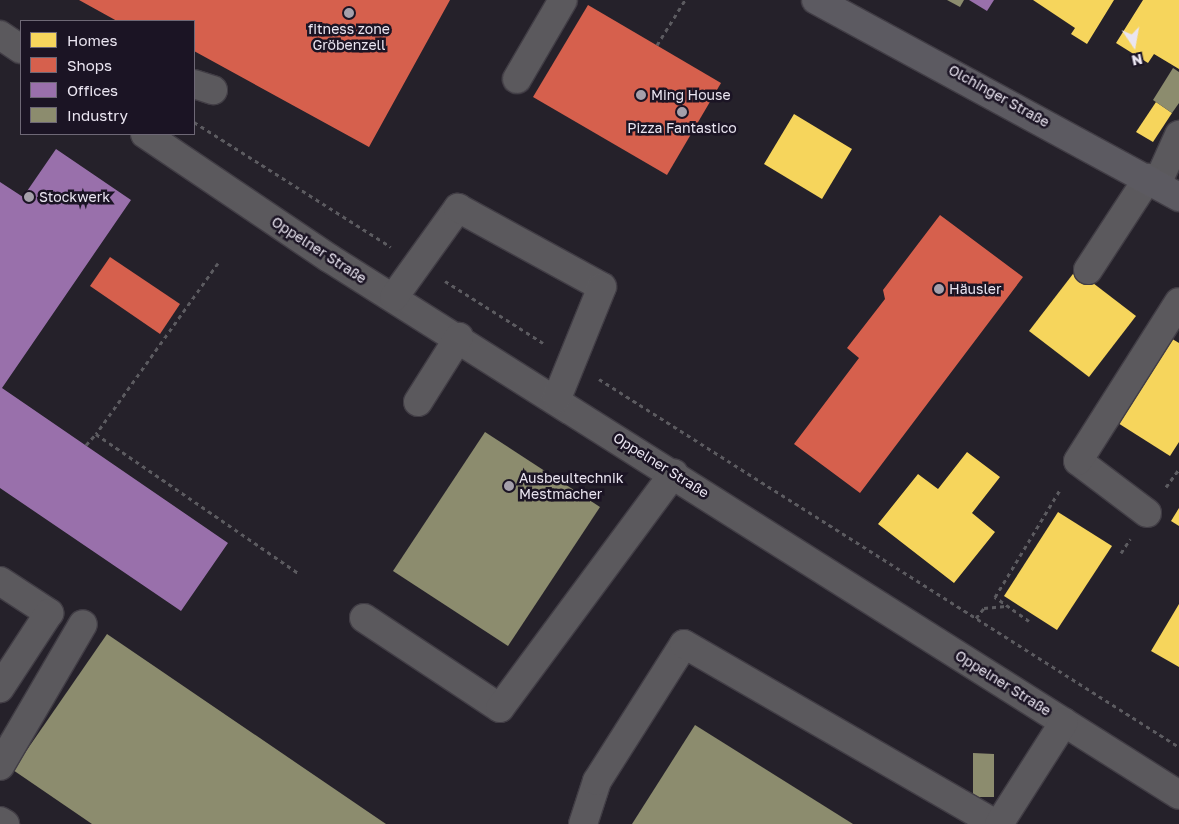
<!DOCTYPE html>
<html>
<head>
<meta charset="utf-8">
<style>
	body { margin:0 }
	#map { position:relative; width:1179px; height:824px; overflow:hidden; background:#25212a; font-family:"Golos Text",sans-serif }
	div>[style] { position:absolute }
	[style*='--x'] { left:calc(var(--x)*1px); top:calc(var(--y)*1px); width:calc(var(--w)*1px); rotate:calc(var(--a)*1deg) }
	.homes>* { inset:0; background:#f6d55c }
	.shops>* { inset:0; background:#d6604d }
	.offices>* { inset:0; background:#9970ab }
	.industry>* { inset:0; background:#8c8c6e }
	.path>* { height:3px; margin-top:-1.5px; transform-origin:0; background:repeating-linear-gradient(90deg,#5c5b60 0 4px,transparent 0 8px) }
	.roads { filter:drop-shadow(1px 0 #413d45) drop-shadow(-1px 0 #413d45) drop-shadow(0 1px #413d45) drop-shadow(0 -1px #413d45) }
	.minor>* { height:28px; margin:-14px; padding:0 14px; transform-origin:14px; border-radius:14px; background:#5b595d }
	.major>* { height:28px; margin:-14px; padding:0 14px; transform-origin:14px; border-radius:14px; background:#5c5a61 }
	.dots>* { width:14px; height:14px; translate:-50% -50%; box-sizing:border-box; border:2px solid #1b1424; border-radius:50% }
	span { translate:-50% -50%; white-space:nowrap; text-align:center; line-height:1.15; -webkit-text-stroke:5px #1b1424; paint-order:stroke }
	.poi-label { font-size:14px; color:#eae5f1 }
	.left { translate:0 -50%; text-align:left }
	.street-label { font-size:14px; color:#eae5f1 }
	.legend { position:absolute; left:20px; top:20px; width:175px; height:115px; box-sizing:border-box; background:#1b1424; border:1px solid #6e6876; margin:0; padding:6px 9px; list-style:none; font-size:15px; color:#eae5f1 }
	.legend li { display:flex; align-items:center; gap:10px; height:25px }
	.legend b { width:25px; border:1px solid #6e6876 }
	.north { position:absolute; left:1109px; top:20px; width:50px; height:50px; -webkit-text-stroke:4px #1b1424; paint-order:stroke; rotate:168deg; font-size:14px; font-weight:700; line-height:20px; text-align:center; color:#eae5f1 }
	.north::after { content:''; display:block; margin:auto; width:18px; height:22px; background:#eae5f1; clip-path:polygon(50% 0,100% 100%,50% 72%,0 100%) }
</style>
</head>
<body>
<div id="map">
	<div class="homes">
		<div style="clip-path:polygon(1033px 0,1114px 0,1087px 44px,1071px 34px,1075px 28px)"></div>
		<div style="clip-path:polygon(1143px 0,1179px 0,1179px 69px,1154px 54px,1148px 63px,1116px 43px)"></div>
		<div style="clip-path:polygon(1156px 102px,1172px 113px,1153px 142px,1136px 132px)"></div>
		<div style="clip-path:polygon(794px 114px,852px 149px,822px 199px,764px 164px)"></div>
		<div style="clip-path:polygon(1076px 270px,1136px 316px,1089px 377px,1029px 331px)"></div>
		<div style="clip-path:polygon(1164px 334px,1179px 343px,1179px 442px,1170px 456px,1110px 418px)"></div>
		<div style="clip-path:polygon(967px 452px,1000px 477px,972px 513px,995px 532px,954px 583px,878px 524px,918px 474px,938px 489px)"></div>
		<div style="clip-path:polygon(1179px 508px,1179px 526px,1171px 521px)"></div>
		<div style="clip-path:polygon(1058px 512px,1112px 546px,1057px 630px,1004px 596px)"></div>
		<div style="clip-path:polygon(1179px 604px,1179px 667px,1151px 651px)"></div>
	</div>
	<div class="shops">
		<div style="clip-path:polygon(79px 0,450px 0,369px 147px,194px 51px,194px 21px,117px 21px)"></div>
		<div style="clip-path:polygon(588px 5px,721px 83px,667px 175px,533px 97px)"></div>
		<div style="clip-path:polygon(940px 215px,1023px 277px,860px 493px,794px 444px,859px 358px,847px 348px,885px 299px,883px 290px)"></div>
		<div style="clip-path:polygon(110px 257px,180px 304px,160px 334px,90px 286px)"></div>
	</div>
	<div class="offices">
		<div style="clip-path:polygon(969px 0,994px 0,987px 11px)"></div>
		<div style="clip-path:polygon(56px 149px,131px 200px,2px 388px,228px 543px,181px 611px,0 488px,0 182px,23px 197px)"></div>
	</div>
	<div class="industry">
		<div style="clip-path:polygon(947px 0,964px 0,960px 7px)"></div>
		<div style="clip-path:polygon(1173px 68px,1179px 72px,1179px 103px,1172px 113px,1153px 100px)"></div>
		<div style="clip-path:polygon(485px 432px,600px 507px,508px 646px,393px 571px)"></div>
		<div style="clip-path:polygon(107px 634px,386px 824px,92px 824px,13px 770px)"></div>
		<div style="clip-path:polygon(695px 725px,853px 824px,632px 824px)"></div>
		<div style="clip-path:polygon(973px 753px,994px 754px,994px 797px,973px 797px)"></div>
	</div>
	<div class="path">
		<div style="--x:657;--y:45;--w:53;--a:-58.1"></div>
		<div style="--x:194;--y:122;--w:233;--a:32.4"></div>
		<div style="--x:218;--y:263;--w:210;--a:125.5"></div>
		<div style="--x:96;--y:434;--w:247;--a:34.5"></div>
		<div style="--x:445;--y:281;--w:116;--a:32.3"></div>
		<div style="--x:599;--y:379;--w:687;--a:32.39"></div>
		<div style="--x:86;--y:445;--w:15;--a:-48"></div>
		<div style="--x:1166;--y:487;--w:22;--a:-54"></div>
		<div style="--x:1121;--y:553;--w:17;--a:-57"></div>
		<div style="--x:976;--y:618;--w:13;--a:-51"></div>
		<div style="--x:984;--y:608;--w:22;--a:-5"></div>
		<div style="--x:1029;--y:621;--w:42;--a:-144.8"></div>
		<div style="--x:995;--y:597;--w:127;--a:-58.8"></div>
	</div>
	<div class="roads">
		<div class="minor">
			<div style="--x:0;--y:35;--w:25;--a:34"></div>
			<div style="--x:517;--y:79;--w:91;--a:-59.8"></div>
			<div style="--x:194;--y:84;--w:20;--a:18"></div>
			<div style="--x:145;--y:134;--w:222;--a:34"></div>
			<div style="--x:329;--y:258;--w:1005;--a:32.28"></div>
			<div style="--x:1157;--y:184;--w:54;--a:-65.8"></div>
			<div style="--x:1088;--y:270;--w:110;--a:-56.9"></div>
			<div style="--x:394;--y:297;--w:110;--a:-54.3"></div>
			<div style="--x:458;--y:208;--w:164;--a:28.7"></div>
			<div style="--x:602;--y:287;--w:120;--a:112.1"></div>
			<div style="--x:418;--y:402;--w:77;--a:-57.8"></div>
			<div style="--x:1147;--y:513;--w:86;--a:-143"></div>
			<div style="--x:1078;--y:461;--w:188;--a:-57.6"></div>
			<div style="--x:0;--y:581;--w:59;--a:33.1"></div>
			<div style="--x:49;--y:613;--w:90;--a:123.2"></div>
			<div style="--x:364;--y:618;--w:163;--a:33.5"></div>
			<div style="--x:500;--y:708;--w:292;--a:-53.5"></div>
			<div style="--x:0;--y:766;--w:164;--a:-59.7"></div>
			<div style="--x:0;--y:821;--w:6;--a:31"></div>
			<div style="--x:583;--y:824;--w:45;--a:-72"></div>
			<div style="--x:597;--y:781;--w:162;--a:-57.6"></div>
			<div style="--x:684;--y:644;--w:360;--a:30"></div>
			<div style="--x:999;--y:824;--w:121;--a:-57.5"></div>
		</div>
		<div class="major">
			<div style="--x:816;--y:0;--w:413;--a:28.5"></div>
		</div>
	</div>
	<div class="dots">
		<div style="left:349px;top:13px;background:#a5a0ab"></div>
		<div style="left:641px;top:95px;background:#a5a0ab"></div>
		<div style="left:682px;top:112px;background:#a5a0ab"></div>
		<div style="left:29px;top:197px;background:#a5a0ab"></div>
		<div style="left:939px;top:289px;background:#a5a0ab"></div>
		<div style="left:509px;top:486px;background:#a5a0ab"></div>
	</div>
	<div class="poi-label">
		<span style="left:349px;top:37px">fitness zone<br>Gröbenzell</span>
		<span class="left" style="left:651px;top:95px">Ming House</span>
		<span style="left:682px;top:128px">Pizza Fantastico</span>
		<span class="left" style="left:39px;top:197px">Stockwerk</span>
		<span class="left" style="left:949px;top:289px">Häusler</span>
		<span class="left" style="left:519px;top:486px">Ausbeultechnik<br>Mestmacher</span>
	</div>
	<div class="street-label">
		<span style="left:999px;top:96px;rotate:29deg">Olchinger Straße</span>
		<span style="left:319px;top:250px;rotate:33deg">Oppelner Straße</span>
		<span style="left:661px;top:465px;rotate:32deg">Oppelner Straße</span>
		<span style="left:1003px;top:683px;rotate:32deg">Oppelner Straße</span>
	</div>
	<ul class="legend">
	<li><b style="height:14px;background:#f6d55c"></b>Homes</li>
	<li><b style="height:14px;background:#d6604d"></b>Shops</li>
	<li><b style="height:14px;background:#9970ab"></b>Offices</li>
	<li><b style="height:14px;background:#8c8c6e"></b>Industry</li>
	</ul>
	<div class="north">N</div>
</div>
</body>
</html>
